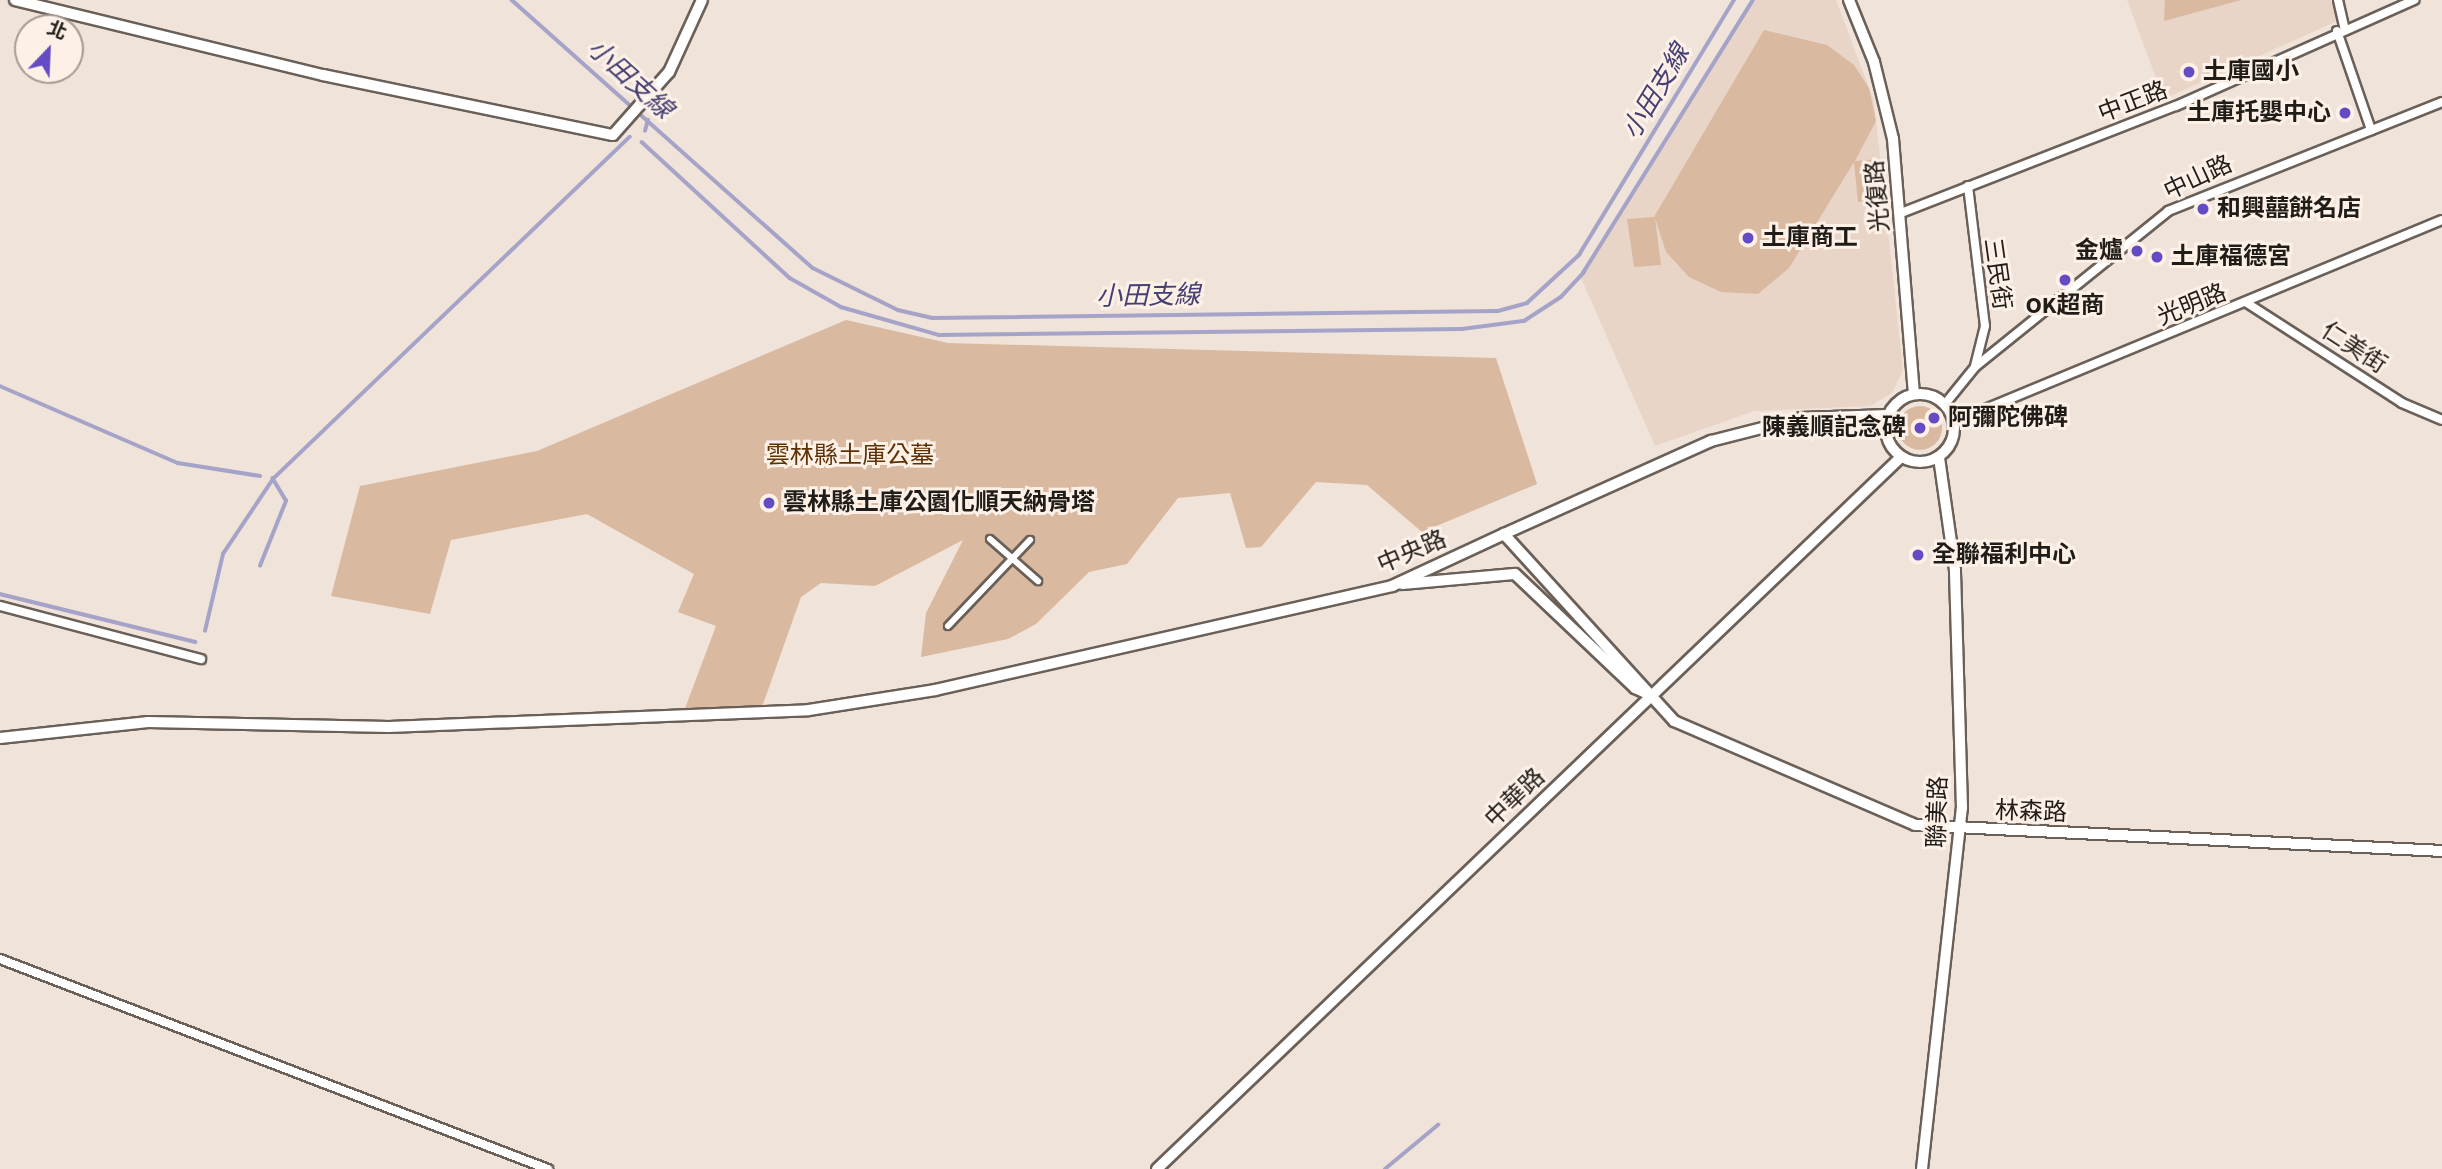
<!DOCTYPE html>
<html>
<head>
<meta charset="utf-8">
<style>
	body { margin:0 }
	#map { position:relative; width:2442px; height:1169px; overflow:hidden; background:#efe3da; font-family:"Source Sans 3","Noto Sans TC",sans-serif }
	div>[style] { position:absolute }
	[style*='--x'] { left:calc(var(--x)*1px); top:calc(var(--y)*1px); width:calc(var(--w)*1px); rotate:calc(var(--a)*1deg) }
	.built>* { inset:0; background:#e8d5c7 }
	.green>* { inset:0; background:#dab9a1 }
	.round { border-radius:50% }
	.stream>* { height:3.5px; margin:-1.75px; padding:0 1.75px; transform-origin:1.75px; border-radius:1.75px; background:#a5a3c8 }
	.roads { filter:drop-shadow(2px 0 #6a6058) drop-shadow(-2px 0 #6a6058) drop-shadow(0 2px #6a6058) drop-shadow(0 -2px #6a6058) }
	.pedestrian>* { height:6px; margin:-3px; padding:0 3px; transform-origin:3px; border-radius:3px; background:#fff }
	.minor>* { height:8px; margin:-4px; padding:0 4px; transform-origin:4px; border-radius:4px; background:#fff }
	.tertiary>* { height:10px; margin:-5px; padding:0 5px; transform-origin:5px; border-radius:5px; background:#fff }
	.tertiary>.ring { margin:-5px; padding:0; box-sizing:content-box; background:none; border:10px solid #fff; border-radius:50% }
	.secondary>* { height:10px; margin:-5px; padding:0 5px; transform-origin:5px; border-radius:5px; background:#fff }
	.dots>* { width:19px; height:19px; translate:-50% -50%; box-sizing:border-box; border:4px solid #fcf0e7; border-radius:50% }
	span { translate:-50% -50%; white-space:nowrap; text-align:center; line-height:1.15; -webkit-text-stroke:6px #fcf0e7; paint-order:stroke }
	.poi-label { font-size:24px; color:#201c18; font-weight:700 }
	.left { translate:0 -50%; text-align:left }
	.right { translate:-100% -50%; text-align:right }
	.street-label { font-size:24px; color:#201c18 }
	.park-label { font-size:24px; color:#5e3105 }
	.water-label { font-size:26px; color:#464072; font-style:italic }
	.north { position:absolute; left:14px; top:14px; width:70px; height:70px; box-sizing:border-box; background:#fcf0e7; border:2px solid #a49b94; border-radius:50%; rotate:23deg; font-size:19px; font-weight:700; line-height:28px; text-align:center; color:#201c18 }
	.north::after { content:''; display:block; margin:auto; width:24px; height:32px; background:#644bc4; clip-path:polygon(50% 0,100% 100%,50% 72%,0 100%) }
</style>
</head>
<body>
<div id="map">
	<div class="built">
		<div style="clip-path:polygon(1754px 0,1836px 0,1874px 101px,1903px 370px,1892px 393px,1870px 406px,1754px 411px,1655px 446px,1581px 278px)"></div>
		<div style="clip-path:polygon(2127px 0,2331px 0,2337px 21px,2164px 99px)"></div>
	</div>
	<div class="green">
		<div style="clip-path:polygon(2165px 0,2241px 0,2164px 21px)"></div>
		<div style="clip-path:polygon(1764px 30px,1827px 45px,1854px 65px,1869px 88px,1876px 121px,1855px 161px,1878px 159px,1882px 199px,1858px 202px,1854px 162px,1789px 268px,1758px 294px,1721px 292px,1689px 277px,1666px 252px,1655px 218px,1661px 265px,1634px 267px,1627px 219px,1654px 217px)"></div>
		<div style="clip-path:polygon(846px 320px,948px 343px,1496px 358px,1537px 484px,1422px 532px,1367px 485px,1316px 482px,1261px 547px,1246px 548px,1230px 493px,1178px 498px,1127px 564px,1089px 572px,1036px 624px,1008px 639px,921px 657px,926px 613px,963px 540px,875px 586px,821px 583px,801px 597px,762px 707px,684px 711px,716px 626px,678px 612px,694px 574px,587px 514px,451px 540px,430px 614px,331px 596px,360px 486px,537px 451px)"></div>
		<div class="round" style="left:1898px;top:406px;width:44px;height:44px"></div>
	</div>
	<div class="stream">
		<div style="--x:512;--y:0;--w:403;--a:41.7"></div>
		<div style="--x:813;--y:268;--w:95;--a:26.3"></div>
		<div style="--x:898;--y:310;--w:35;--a:13"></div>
		<div style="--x:932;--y:318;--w:566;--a:-0.71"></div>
		<div style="--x:1498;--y:311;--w:30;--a:-15"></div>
		<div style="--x:1527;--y:303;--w:71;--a:-42.7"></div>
		<div style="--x:1579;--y:255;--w:298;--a:-58.7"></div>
		<div style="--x:645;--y:131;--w:11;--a:-75"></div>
		<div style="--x:642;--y:142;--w:201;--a:42.6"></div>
		<div style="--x:790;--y:278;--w:59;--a:29.6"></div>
		<div style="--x:841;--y:307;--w:102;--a:15.9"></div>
		<div style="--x:939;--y:335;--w:523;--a:-0.66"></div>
		<div style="--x:1462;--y:329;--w:63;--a:-7.4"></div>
		<div style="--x:1524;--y:321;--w:44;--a:-33"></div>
		<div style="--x:1561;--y:297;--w:33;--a:-47"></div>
		<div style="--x:1583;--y:273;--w:322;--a:-58.1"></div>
		<div style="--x:0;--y:386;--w:194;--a:23.4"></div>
		<div style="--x:178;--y:463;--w:83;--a:9"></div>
		<div style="--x:260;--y:566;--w:70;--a:-68.2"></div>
		<div style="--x:286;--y:501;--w:26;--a:-121"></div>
		<div style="--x:0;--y:594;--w:201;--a:13.8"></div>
		<div style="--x:205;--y:631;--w:79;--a:-76.8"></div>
		<div style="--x:223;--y:554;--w:90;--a:-56.3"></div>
		<div style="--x:273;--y:479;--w:494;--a:-43.8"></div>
		<div style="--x:1385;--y:1169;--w:69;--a:-39.7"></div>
	</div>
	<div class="roads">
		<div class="pedestrian">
			<div style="--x:990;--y:539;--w:64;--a:41.2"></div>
			<div style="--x:948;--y:626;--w:119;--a:-46.4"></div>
		</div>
		<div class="minor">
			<div style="--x:2338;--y:0;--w:27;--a:77"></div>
			<div style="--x:2337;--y:31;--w:105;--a:71"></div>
			<div style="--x:1968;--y:186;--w:141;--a:83.1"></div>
			<div style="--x:1985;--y:326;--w:41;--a:104"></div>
			<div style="--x:1901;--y:213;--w:295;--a:-21.3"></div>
			<div style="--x:2176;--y:106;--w:261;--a:-24"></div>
			<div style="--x:2247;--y:303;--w:184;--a:32.8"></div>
			<div style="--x:2402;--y:403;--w:43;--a:23"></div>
			<div style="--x:1945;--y:404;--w:48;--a:-51"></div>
			<div style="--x:1975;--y:367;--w:248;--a:-38.9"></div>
			<div style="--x:2168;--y:211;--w:295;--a:-21.7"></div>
			<div style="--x:1954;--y:422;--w:528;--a:-22.49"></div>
			<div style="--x:0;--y:606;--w:208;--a:14.8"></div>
			<div style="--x:0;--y:959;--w:587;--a:20.97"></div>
		</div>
		<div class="tertiary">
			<div style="--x:15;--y:0;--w:317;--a:13.7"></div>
			<div style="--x:323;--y:75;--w:296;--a:11.7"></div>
			<div style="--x:613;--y:135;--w:84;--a:-48.4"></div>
			<div style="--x:669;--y:72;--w:79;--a:-65.4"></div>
			<div style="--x:1849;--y:0;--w:67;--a:68"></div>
			<div style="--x:1874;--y:62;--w:79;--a:76.1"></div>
			<div style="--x:1893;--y:139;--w:256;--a:85.3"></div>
			<div class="ring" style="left:1886px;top:394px;width:58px;height:58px"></div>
			<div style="--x:1504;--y:534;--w:227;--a:-24.2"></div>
			<div style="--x:1711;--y:441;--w:93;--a:-14.3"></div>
			<div style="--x:1801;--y:418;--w:87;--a:-2"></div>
			<div style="--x:1922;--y:1169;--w:363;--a:-83.7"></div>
			<div style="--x:1962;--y:808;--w:238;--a:-91.7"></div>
			<div style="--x:1955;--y:570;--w:114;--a:-98.1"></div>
		</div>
		<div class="secondary">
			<div style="--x:1402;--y:584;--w:113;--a:-5.1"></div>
			<div style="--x:1515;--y:574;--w:166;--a:43.5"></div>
			<div style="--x:1635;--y:688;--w:19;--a:25"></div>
			<div style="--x:0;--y:738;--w:149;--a:-6.2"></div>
			<div style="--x:148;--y:722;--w:241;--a:1.2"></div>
			<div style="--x:389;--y:727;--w:420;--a:-2.3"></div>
			<div style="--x:809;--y:710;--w:128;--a:-9"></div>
			<div style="--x:935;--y:690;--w:469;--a:-12.8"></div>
			<div style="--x:1392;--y:586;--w:123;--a:-24.9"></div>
			<div style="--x:1504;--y:534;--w:253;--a:47.7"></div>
			<div style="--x:1674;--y:721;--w:262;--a:23.3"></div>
			<div style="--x:1915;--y:825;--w:528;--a:2.82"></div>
			<div style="--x:1157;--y:1169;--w:1030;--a:-43.74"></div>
		</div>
	</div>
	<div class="dots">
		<div style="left:2189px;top:72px;background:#644bc4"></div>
		<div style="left:2345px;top:113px;background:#644bc4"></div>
		<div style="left:2203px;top:209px;background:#644bc4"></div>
		<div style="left:1748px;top:238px;background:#644bc4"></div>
		<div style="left:2137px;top:251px;background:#644bc4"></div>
		<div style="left:2157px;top:257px;background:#644bc4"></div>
		<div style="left:2065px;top:280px;background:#644bc4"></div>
		<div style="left:1934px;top:418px;background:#644bc4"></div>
		<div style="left:1920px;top:428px;background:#644bc4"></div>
		<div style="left:769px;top:503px;background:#644bc4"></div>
		<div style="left:1918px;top:555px;background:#644bc4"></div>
	</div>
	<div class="poi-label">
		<span class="left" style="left:2203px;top:72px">土庫國小</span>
		<span class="right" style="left:2331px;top:113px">土庫托嬰中心</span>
		<span class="left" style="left:2217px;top:209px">和興囍餅名店</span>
		<span class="left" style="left:1762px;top:238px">土庫商工</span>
		<span class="right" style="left:2123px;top:251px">金爐</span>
		<span class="left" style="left:2171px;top:257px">土庫福德宮</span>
		<span style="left:2065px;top:306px">OK超商</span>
		<span class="left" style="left:1948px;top:418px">阿彌陀佛碑</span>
		<span class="right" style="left:1906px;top:428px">陳義順記念碑</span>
		<span class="left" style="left:783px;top:503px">雲林縣土庫公園化順天納骨塔</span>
		<span class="left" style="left:1932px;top:555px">全聯福利中心</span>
	</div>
	<div class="street-label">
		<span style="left:2133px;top:102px;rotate:-21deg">中正路</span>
		<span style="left:2198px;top:178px;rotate:-25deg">中山路</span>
		<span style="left:1878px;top:196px;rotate:-95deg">光復路</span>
		<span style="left:1997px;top:274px;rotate:82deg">三民街</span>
		<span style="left:2192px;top:305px;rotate:-22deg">光明路</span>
		<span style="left:2354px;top:348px;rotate:33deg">仁美街</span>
		<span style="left:1412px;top:552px;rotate:-23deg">中央路</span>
		<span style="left:1515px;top:798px;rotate:-44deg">中華路</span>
		<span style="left:1938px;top:812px;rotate:-88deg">聯美路</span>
		<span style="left:2031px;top:812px;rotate:2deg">林森路</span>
	</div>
	<div class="park-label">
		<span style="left:850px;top:456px">雲林縣土庫公墓</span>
	</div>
	<div class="water-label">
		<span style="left:630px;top:79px;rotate:42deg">小田支線</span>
		<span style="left:1656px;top:92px;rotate:-59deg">小田支線</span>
		<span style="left:1148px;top:296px;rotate:-1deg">小田支線</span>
	</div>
	<div class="north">北</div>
</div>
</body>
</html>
